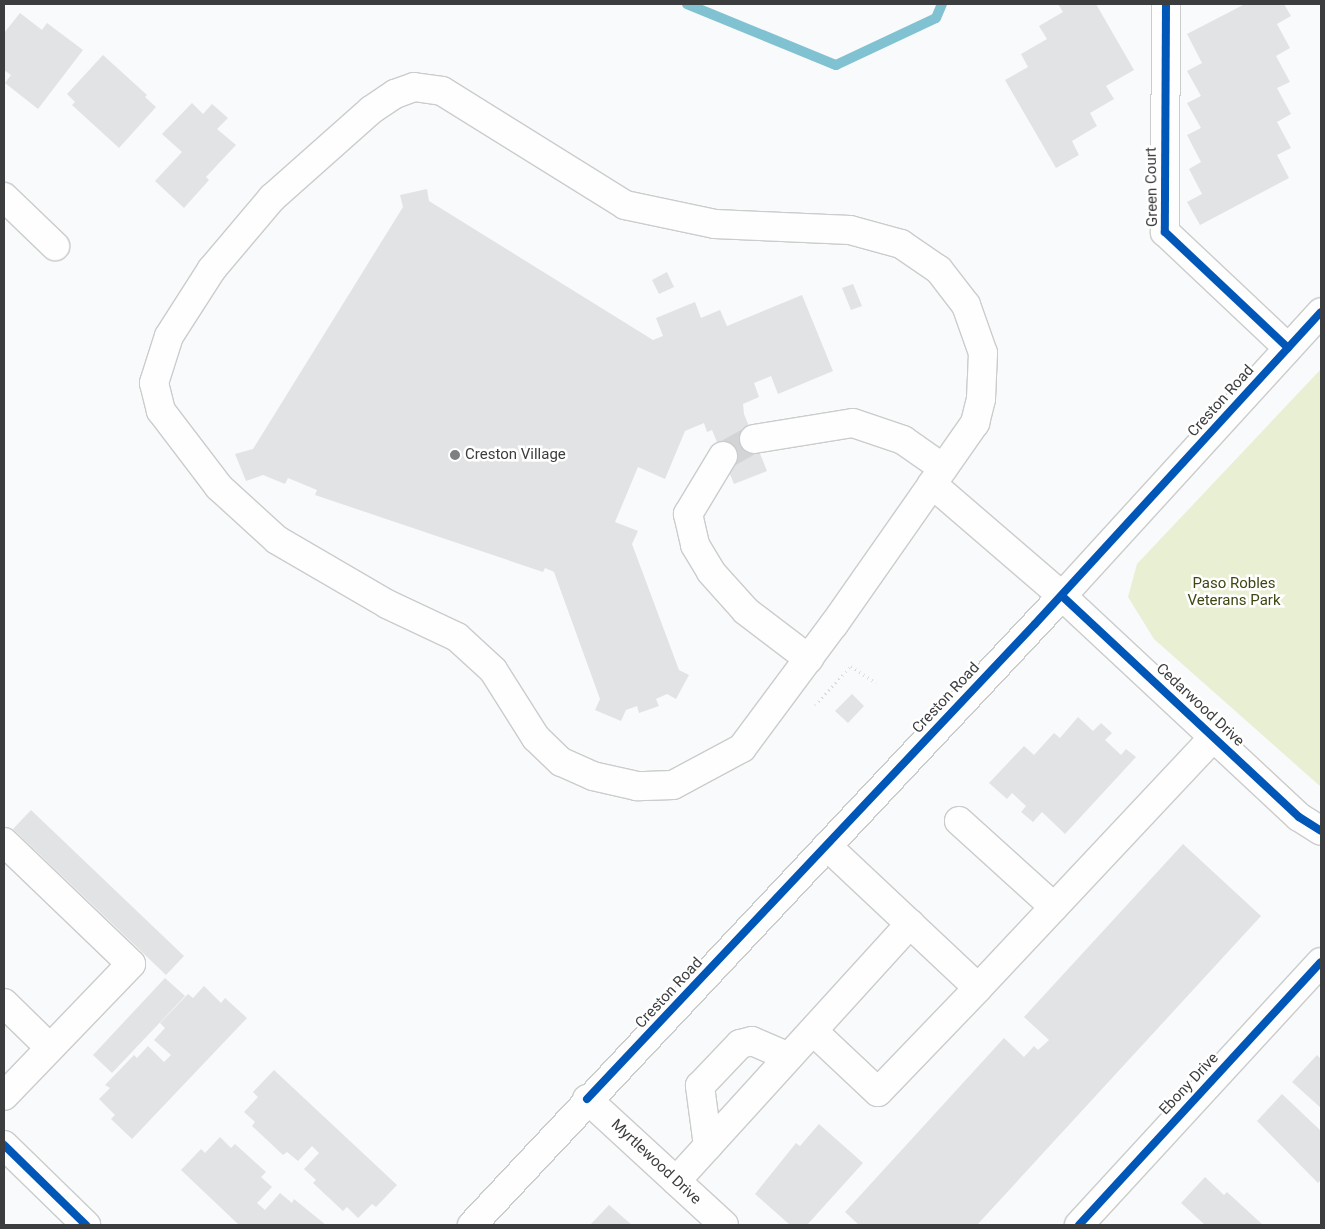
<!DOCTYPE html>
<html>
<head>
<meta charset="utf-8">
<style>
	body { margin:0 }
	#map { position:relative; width:1325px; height:1229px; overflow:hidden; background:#f9fafb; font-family:Roboto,sans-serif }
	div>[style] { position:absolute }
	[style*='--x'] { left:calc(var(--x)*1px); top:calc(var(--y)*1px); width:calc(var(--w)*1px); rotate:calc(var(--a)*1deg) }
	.green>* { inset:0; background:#e8efd2 }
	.stream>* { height:10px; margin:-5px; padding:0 5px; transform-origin:5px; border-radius:5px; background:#80c2d1 }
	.building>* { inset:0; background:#e2e3e4 }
	.minor-tunnel>* { height:28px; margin-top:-14px; transform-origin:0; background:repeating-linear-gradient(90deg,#d3d4d5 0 28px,transparent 0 42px) }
	.path>* { height:3px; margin-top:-1.5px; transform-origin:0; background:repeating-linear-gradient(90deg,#dadbdc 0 1px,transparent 0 5px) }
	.roads { filter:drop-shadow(1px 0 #cbcccc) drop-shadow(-1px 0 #cbcccc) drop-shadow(0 1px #cbcccc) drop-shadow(0 -1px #cbcccc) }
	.minor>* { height:28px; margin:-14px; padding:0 14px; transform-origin:14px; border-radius:14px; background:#fefefe }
	.major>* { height:28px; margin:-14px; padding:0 14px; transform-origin:14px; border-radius:14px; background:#fefefe }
	.cycleway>* { height:8px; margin:-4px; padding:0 4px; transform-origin:4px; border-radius:4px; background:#0057b8 }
	.dots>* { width:14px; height:14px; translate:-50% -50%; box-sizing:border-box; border:2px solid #fff; border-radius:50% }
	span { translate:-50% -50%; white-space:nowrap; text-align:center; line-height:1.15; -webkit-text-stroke:5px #fff; paint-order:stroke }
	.street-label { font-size:15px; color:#3c3d3e }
	.poi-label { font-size:15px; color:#3c3d3e }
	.left { translate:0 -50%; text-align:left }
	.park-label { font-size:15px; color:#3e4612 }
	.frame { position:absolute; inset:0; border:5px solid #3c3d3e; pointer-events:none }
</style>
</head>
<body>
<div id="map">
	<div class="green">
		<div style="clip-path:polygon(1321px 369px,1321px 787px,1154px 639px,1128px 597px,1137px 564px)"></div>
	</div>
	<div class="stream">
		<div style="--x:687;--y:4;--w:161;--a:22.3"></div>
		<div style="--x:836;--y:65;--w:110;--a:-25.2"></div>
		<div style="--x:936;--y:18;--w:15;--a:-67"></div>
	</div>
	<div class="building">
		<div style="clip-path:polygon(1058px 4px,1096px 4px,1134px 70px,1106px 86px,1114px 99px,1090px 113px,1097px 126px,1072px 141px,1079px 155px,1056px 168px,1005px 80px,1028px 67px,1021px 54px,1047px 39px,1039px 26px,1063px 12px)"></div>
		<div style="clip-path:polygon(1245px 4px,1284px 4px,1291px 16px,1277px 24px,1290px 48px,1276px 56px,1290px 82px,1277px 88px,1291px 114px,1277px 122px,1291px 148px,1277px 155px,1289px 178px,1200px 225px,1187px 202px,1202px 194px,1189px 169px,1201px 162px,1187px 135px,1201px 128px,1187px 103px,1201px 96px,1187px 71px,1202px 63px,1187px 34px)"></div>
		<div style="clip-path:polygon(20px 13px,42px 30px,47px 23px,83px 50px,38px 109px,5px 83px,11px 75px,4px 70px,4px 33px)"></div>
		<div style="clip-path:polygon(103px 55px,147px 95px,145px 97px,156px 107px,119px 148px,72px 105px,75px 102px,67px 94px)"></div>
		<div style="clip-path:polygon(192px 103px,203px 114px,212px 104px,228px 118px,217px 129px,236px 145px,206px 177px,209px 180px,184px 208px,155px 181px,182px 152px,162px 134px)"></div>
		<div style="clip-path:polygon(427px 189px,429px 201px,653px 340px,663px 336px,656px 318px,695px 302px,701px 318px,720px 310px,727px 326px,802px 295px,833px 371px,778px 394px,771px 376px,754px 383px,759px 397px,743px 404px,744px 414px,767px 471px,734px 484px,712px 430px,707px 432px,704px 423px,685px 431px,665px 479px,638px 467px,615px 522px,638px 531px,632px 544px,679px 670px,689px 675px,676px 699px,667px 694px,656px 699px,659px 706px,639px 713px,637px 706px,626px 710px,621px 721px,595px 710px,600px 699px,554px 572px,545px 568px,543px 572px,315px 495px,317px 490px,288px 478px,285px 484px,263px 475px,246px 481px,235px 454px,253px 449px,403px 207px,400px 195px)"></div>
		<div style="clip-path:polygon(667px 272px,674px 287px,659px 294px,652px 280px)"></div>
		<div style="clip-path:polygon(853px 284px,862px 306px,851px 310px,842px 288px)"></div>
		<div style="clip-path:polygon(852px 694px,864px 706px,848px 723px,835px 711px)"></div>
		<div style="clip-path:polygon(1078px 717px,1093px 731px,1101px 723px,1112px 733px,1105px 740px,1121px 755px,1126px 749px,1136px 757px,1065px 834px,1042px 812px,1033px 822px,1021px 812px,1026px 806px,1012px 793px,1007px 799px,989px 783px,1024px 746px,1034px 755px,1054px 733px,1060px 738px)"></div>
		<div style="clip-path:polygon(31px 810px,184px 956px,166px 975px,13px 829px)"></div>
		<div style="clip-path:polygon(1183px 844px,1261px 916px,977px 1225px,859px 1225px,845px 1212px,1004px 1038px,1024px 1057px,1034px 1046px,1038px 1050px,1049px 1040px,1024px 1017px)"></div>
		<div style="clip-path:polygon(165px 978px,185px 996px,112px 1073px,93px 1055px)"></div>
		<div style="clip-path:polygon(204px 986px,221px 1003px,225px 998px,247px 1018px,132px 1139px,111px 1119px,115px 1115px,99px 1099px,110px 1088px,105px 1085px,134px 1055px,137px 1058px,148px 1046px,164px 1062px,171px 1055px,154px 1040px,165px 1028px,160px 1023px,188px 994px,193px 998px)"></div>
		<div style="clip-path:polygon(1317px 1055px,1321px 1059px,1321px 1108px,1292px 1082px)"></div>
		<div style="clip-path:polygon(274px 1070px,397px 1185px,376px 1207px,372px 1204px,358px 1218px,347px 1207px,343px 1211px,313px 1183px,316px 1180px,304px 1169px,319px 1153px,312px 1146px,298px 1161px,287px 1152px,283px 1155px,252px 1126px,255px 1122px,244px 1112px,258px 1097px,253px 1092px)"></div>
		<div style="clip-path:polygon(1282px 1094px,1321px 1131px,1321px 1180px,1318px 1183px,1257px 1121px)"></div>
		<div style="clip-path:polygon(819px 1124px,863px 1163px,807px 1225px,790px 1225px,755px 1194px,796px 1143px,800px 1146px)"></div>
		<div style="clip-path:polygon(220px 1137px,231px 1148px,235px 1144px,266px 1172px,261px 1177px,272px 1187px,257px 1203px,265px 1210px,280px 1193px,292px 1203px,294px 1199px,326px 1225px,239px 1225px,181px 1170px,201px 1149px,205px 1153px)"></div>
		<div style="clip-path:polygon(1205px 1177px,1224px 1195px,1227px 1192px,1263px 1225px,1205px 1225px,1181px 1203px)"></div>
		<div style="clip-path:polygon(609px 1205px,632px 1225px,590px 1225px)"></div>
	</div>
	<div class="minor-tunnel">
		<div style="--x:723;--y:456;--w:35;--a:-29"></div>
	</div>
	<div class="path">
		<div style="--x:815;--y:705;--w:53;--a:-47.3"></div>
		<div style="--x:851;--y:666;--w:30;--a:34"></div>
	</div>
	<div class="roads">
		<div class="minor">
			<div style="--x:1166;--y:4;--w:228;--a:90.3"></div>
			<div style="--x:1165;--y:232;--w:169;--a:43.3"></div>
			<div style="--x:414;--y:87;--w:28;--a:8"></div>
			<div style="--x:442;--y:91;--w:216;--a:31.9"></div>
			<div style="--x:625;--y:205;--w:92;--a:11.9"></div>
			<div style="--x:715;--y:224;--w:135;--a:2.5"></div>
			<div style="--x:850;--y:230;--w:53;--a:15.4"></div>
			<div style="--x:901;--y:244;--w:46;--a:34.4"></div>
			<div style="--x:939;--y:270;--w:44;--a:52.4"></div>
			<div style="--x:966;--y:305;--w:51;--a:70.5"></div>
			<div style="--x:983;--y:353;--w:46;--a:92.5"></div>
			<div style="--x:981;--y:399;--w:25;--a:104"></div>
			<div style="--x:975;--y:423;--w:246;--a:125"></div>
			<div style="--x:834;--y:624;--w:154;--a:126.6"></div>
			<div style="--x:742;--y:748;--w:78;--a:151.8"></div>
			<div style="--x:673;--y:785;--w:36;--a:178"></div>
			<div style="--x:637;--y:786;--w:45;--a:-167.2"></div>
			<div style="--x:593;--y:776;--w:35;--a:-156"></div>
			<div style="--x:561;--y:762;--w:35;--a:-136"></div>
			<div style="--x:536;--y:738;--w:80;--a:-122.3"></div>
			<div style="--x:493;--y:670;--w:49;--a:-137.5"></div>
			<div style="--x:457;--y:637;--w:77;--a:-154.8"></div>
			<div style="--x:387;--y:604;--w:127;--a:-149.8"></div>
			<div style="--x:277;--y:540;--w:79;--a:-137.6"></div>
			<div style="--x:219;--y:487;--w:96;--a:-127.3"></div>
			<div style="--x:161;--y:411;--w:29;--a:-104"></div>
			<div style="--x:154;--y:383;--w:49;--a:-72.3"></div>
			<div style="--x:169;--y:336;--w:80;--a:-57.3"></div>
			<div style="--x:212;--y:269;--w:93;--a:-49.8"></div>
			<div style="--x:272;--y:198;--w:132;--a:-41.6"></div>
			<div style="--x:371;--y:110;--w:29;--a:-34"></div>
			<div style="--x:395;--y:94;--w:20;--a:-20"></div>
			<div style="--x:4;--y:197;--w:71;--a:43.9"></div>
			<div style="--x:754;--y:439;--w:100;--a:-9.2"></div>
			<div style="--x:853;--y:423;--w:53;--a:18.8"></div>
			<div style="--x:903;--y:440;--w:49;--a:35"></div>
			<div style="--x:723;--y:456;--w:68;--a:121.1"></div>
			<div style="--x:688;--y:514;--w:32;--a:77"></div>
			<div style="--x:695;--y:545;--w:31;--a:59"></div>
			<div style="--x:711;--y:572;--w:52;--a:48.1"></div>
			<div style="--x:746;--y:611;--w:79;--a:37.3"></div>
			<div style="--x:932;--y:484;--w:172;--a:40.7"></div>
			<div style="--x:1062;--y:596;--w:324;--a:43"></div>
			<div style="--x:1299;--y:817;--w:26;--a:32"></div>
			<div style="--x:959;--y:821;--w:128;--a:42.2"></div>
			<div style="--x:4;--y:842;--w:176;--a:43.8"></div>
			<div style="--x:131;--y:964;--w:183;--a:133.9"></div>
			<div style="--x:827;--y:846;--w:207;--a:43.2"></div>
			<div style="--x:978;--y:988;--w:345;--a:-46.8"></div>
			<div style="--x:4;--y:1003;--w:64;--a:44.4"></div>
			<div style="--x:813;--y:1031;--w:89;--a:43.2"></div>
			<div style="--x:878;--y:1092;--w:144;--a:-46.1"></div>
			<div style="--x:587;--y:1099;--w:186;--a:42.6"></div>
			<div style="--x:4;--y:1145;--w:115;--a:44.3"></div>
			<div style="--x:708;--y:1146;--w:61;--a:-97.6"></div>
			<div style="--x:700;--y:1086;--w:58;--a:-46.4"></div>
			<div style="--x:740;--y:1044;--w:12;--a:-14"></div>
			<div style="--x:752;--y:1041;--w:40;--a:23.4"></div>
			<div style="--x:676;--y:1181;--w:348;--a:-47.7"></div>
			<div style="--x:1079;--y:1225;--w:357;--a:-47.4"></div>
		</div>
		<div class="major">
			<div style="--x:472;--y:1225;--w:862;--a:-46.83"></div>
			<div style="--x:1062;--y:596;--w:384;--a:-47.6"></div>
		</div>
	</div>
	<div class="cycleway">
		<div style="--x:1166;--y:4;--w:228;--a:90.3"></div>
		<div style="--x:1165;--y:232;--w:169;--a:43.3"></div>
		<div style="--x:1062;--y:596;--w:324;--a:43"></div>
		<div style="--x:1299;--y:817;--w:26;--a:32"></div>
		<div style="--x:587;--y:1099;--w:653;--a:-46.68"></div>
		<div style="--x:1035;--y:624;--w:423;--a:-47.5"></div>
		<div style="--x:4;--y:1145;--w:115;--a:44.3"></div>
		<div style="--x:1079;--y:1225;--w:357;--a:-47.4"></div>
	</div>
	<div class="dots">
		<div style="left:455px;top:455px;background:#7e7f80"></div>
	</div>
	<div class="street-label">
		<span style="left:1152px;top:187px;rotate:-91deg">Green Court</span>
		<span style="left:1221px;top:401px;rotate:-48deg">Creston Road</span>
		<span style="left:946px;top:698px;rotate:-47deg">Creston Road</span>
		<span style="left:1200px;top:705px;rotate:43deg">Cedarwood Drive</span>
		<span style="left:669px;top:993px;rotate:-47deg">Creston Road</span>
		<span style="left:1189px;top:1084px;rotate:-47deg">Ebony Drive</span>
		<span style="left:656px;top:1162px;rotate:43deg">Myrtlewood Drive</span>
	</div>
	<div class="poi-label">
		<span class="left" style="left:465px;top:455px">Creston Village</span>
	</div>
	<div class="park-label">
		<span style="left:1234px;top:592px">Paso Robles<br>Veterans Park</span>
	</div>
	<div class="frame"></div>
</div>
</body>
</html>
